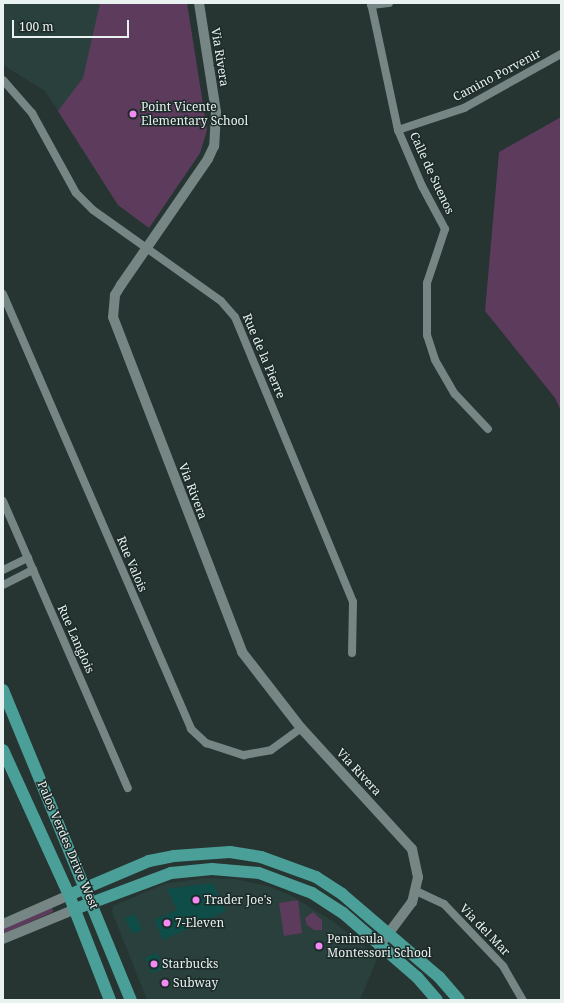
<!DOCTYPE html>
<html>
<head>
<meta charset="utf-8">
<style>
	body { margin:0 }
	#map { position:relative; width:564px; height:1003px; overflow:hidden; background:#263432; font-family:"Noto Serif",serif }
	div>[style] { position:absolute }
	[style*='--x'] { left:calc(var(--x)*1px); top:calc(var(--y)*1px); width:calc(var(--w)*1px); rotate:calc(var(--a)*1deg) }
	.built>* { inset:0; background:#29403d }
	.green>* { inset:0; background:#5c3b5c }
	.building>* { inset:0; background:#0e4d48 }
	.minor>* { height:8px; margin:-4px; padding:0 4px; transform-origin:4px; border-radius:4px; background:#768684 }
	.tertiary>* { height:10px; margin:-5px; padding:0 5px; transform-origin:5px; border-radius:5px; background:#768684 }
	.primary>* { height:12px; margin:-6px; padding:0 6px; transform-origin:6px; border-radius:6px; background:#4a9f98 }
	.dots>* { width:11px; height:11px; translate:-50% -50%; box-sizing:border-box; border:2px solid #1c2a28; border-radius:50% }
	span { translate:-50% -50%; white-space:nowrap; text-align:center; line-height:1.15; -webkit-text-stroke:3px #1c2a28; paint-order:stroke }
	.street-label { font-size:12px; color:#e9f2f1 }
	.poi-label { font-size:12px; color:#e9f2f1 }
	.left { translate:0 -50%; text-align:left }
	.frame { position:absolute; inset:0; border:4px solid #e9f2f1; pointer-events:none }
	.scale { position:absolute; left:12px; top:20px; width:117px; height:18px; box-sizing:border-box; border:2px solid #e9f2f1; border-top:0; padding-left:5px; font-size:12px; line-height:14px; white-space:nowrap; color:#e9f2f1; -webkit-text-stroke:3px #1c2a28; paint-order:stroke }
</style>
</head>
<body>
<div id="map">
	<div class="built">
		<div style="clip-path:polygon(3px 3px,187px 3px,207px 130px,200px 153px,149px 228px,118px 205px,45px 91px,3px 65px)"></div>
		<div style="clip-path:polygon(205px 878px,234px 879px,268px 886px,290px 895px,334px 922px,378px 957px,360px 1000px,147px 1000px,112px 912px,113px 906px,164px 884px)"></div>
	</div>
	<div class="green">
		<div style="clip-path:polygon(100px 3px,187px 3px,207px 130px,200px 153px,149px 228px,118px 205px,58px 111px,83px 78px)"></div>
		<div style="clip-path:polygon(561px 117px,561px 411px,555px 398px,485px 311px,499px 152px)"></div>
		<div style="clip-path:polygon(298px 900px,302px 933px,284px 936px,279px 903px)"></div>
		<div style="clip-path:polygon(52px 907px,53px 912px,3px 934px,3px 927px)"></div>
		<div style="clip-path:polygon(313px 912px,322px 920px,322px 930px,314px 930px,307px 925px,305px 918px)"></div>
	</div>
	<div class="building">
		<div style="clip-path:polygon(213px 883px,226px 911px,163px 940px,154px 920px,177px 910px,167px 889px)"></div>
		<div style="clip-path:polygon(135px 914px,142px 930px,132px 934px,125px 918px)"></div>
		<div style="clip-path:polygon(157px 953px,163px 969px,151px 973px,145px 958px)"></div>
	</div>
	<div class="minor">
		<div style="--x:371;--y:3;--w:130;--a:78"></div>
		<div style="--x:398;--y:130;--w:61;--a:66.8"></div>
		<div style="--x:422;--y:186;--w:49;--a:61.9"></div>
		<div style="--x:445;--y:229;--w:57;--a:108.4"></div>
		<div style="--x:427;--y:283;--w:52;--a:90"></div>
		<div style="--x:427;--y:335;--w:26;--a:72"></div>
		<div style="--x:435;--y:360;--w:39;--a:60"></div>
		<div style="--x:455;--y:394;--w:48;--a:46.7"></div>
		<div style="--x:371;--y:5;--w:18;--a:-6"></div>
		<div style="--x:3;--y:80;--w:44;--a:48.7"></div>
		<div style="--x:32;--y:113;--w:91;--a:61.2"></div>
		<div style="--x:76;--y:193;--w:24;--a:45"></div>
		<div style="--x:93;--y:210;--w:157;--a:35.4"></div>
		<div style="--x:221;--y:301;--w:21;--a:49"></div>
		<div style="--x:235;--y:317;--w:308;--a:67.5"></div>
		<div style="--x:353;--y:602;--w:51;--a:91.1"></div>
		<div style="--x:398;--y:130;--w:70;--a:-18.4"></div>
		<div style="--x:464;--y:108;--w:111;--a:-29.1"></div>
		<div style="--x:3;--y:294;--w:474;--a:66.6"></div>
		<div style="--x:191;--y:729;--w:21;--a:43"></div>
		<div style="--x:206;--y:743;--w:40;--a:18"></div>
		<div style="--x:244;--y:755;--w:27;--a:-10"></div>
		<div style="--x:271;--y:750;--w:37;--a:-36"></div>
		<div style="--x:3;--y:501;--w:313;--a:66.5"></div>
		<div style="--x:3;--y:570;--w:28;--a:-26"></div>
		<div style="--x:3;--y:585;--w:34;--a:-27"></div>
		<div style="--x:416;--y:891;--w:31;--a:25"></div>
		<div style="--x:444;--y:904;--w:86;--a:46.4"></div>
		<div style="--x:503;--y:966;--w:39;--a:60"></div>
	</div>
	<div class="tertiary">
		<div style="--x:199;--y:3;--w:110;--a:81.1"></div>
		<div style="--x:216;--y:112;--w:34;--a:93"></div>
		<div style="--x:214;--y:146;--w:14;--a:115"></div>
		<div style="--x:208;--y:159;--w:153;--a:124.6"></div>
		<div style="--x:121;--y:285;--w:12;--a:121"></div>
		<div style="--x:115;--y:295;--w:22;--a:95"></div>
		<div style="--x:113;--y:317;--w:359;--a:68.9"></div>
		<div style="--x:242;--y:652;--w:96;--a:52.2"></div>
		<div style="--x:301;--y:728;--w:164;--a:47.5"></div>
		<div style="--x:412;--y:849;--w:29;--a:78"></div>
		<div style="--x:418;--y:877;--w:26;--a:103"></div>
		<div style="--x:412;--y:902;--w:54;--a:126.7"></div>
		<div style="--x:3;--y:924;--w:72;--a:-23.7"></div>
		<div style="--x:3;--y:939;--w:78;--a:-22.6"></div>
	</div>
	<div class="primary">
		<div style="--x:3;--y:690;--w:335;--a:67.6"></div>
		<div style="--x:3;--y:750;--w:159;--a:65.5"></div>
		<div style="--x:69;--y:895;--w:113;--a:68.7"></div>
		<div style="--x:69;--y:895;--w:87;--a:-23"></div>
		<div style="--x:149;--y:861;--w:25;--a:-11"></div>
		<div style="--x:174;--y:856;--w:56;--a:-4.1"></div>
		<div style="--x:230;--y:852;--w:31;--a:9"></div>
		<div style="--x:261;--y:857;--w:59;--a:20"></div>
		<div style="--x:316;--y:877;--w:31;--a:33"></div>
		<div style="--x:342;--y:894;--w:128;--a:40.6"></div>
		<div style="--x:439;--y:977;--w:30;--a:49"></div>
		<div style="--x:75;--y:909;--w:103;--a:-20.6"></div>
		<div style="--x:171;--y:873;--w:41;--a:-5.6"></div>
		<div style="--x:212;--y:869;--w:47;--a:4.9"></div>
		<div style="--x:259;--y:873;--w:57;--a:20.7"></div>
		<div style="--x:312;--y:893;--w:37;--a:33"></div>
		<div style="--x:343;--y:913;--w:98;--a:40.9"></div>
		<div style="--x:417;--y:977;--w:30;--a:49"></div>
	</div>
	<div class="dots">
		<div style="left:133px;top:114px;background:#f18af4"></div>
		<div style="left:196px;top:900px;background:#f18af4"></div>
		<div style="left:167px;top:923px;background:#f18af4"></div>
		<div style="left:319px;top:946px;background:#f18af4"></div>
		<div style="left:154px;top:964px;background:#f18af4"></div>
		<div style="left:165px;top:983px;background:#f18af4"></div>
	</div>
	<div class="street-label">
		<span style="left:220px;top:57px;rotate:81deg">Via Rivera</span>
		<span style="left:497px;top:75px;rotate:-28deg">Camino Porvenir</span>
		<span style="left:432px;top:173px;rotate:65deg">Calle de Suenos</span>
		<span style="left:264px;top:356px;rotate:67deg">Rue de la Pierre</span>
		<span style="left:193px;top:491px;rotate:69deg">Via Rivera</span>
		<span style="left:132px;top:564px;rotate:67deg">Rue Valois</span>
		<span style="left:76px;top:639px;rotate:66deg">Rue Langlois</span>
		<span style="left:359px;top:772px;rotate:47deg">Via Rivera</span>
		<span style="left:68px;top:845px;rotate:67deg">Palos Verdes Drive West</span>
		<span style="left:485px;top:930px;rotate:46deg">Via del Mar</span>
	</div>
	<div class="poi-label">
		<span class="left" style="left:141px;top:114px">Point Vicente<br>Elementary School</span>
		<span class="left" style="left:204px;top:900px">Trader Joe's</span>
		<span class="left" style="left:175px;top:923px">7-Eleven</span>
		<span class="left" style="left:327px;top:946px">Peninsula<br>Montessori School</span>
		<span class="left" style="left:162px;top:964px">Starbucks</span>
		<span class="left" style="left:173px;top:983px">Subway</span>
	</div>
	<div class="frame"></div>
	<div class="scale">100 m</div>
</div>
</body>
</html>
